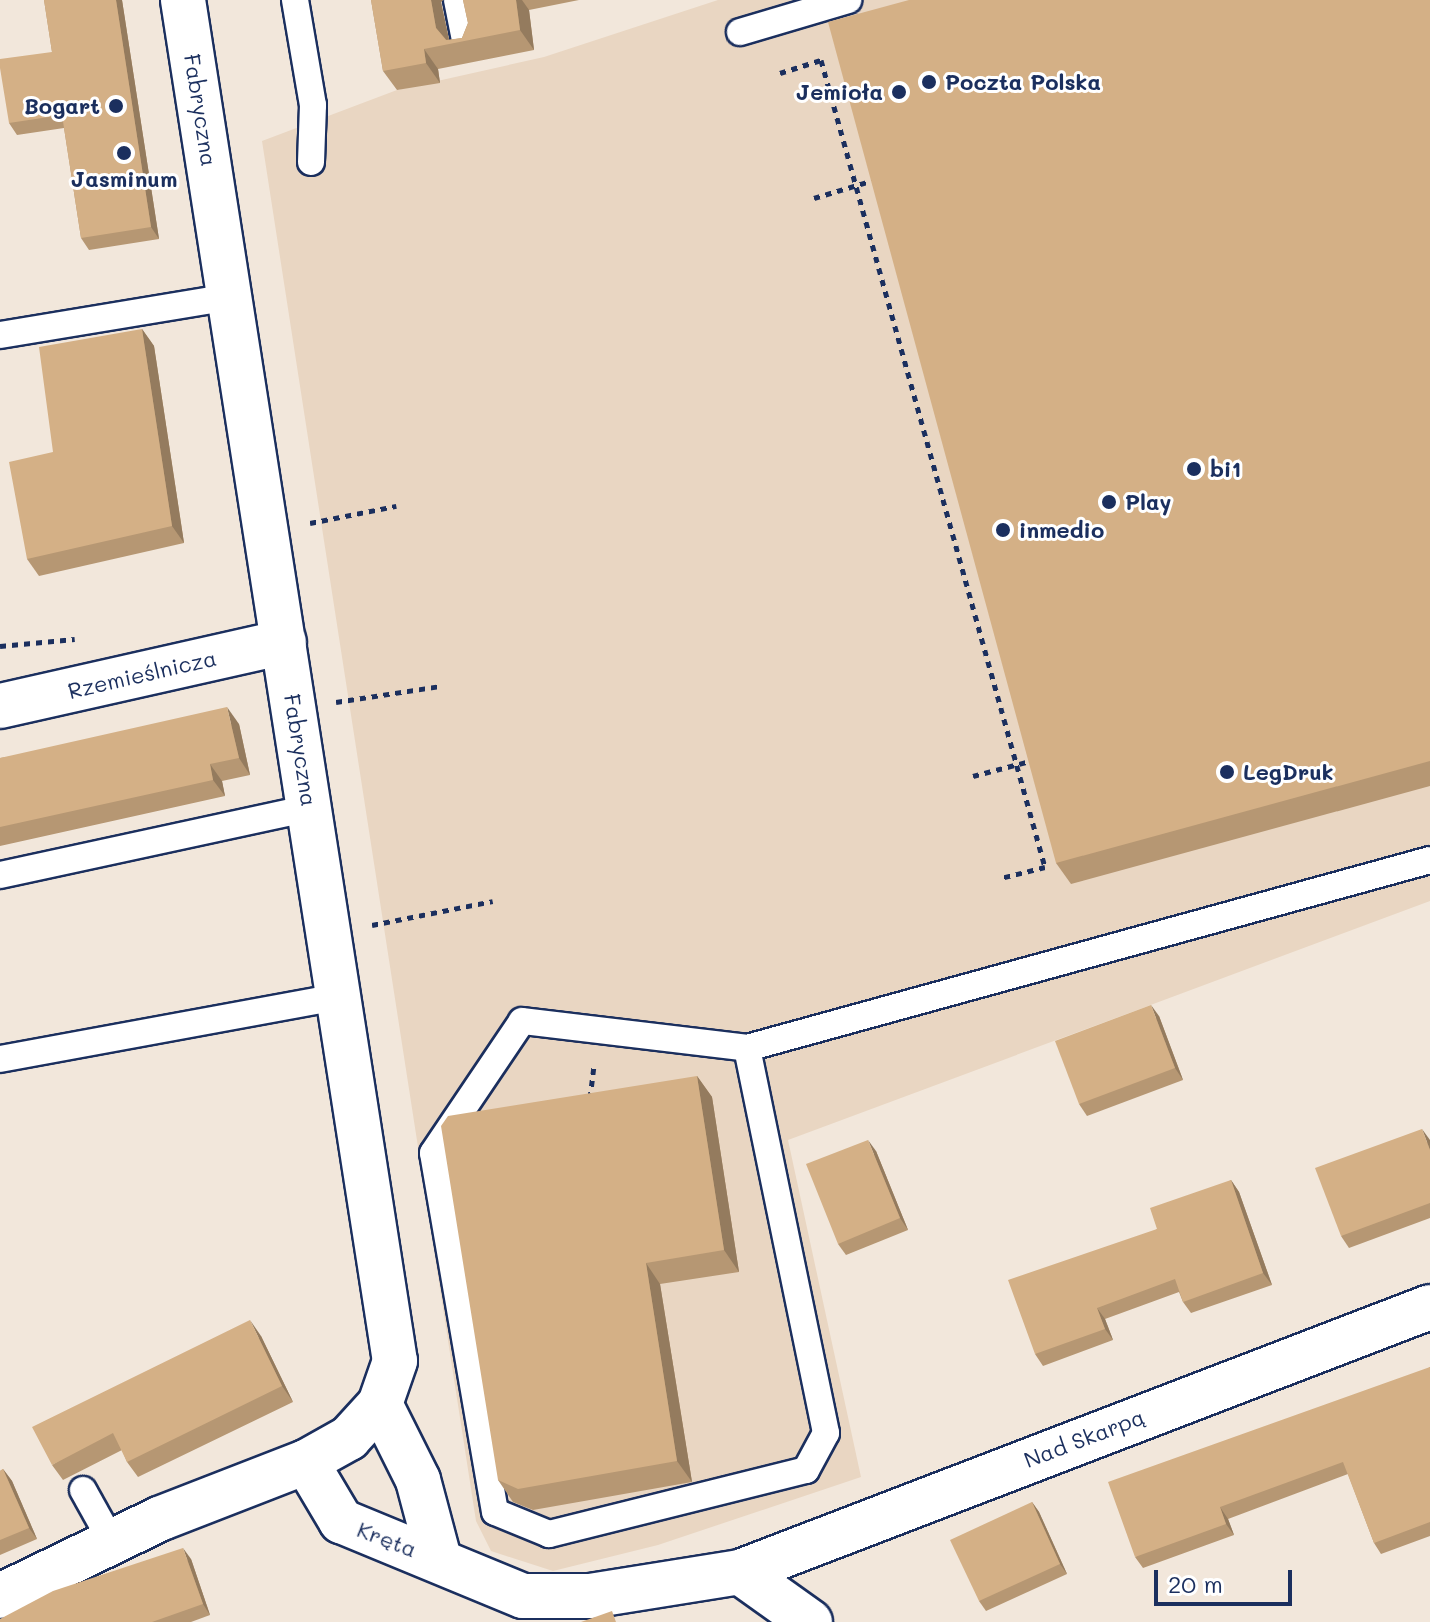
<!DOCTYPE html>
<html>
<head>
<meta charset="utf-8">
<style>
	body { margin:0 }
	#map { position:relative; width:1430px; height:1622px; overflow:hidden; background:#f2e7db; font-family:Mali,sans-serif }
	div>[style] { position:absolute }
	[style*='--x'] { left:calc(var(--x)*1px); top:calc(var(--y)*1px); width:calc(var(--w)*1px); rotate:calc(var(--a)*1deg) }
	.built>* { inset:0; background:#e9d6c2 }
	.path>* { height:5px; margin-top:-2.5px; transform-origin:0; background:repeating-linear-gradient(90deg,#1b2f5e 0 6px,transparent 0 12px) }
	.roads { filter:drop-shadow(2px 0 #1b2f5e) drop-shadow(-2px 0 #1b2f5e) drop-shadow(0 2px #1b2f5e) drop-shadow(0 -2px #1b2f5e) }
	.service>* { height:26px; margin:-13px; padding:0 13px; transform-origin:13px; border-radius:13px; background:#fff }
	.minor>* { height:44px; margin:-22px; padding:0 22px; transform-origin:22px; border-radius:22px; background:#fff }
	.wall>* { inset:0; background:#b69773 }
	.shaded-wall>* { inset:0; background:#947b5e }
	.building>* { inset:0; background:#d4b086 }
	.dots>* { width:22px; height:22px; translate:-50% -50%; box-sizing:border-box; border:4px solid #fff; border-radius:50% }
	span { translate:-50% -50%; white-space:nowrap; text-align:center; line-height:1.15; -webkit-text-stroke:6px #fff; paint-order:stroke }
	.poi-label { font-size:22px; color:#1b2f5e; font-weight:700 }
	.left { translate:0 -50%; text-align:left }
	.right { translate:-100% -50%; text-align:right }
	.street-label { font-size:22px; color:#1b2f5e }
	.scale { position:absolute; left:1154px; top:1570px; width:138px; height:36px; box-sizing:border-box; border:4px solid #1b2f5e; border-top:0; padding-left:10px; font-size:24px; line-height:28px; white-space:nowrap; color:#1b2f5e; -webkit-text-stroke:6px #fff; paint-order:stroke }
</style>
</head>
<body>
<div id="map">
	<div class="built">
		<div style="clip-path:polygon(718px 0,1430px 0,1430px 901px,788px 1140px,861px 1477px,658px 1545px,553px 1571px,491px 1551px,476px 1521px,262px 141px,397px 90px,544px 57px)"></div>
	</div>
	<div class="path">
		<div style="--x:780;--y:73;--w:43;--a:-17.6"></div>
		<div style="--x:821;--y:60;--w:838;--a:74.49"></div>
		<div style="--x:1045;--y:867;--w:45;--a:166"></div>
		<div style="--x:814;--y:198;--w:63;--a:-16.7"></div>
		<div style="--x:310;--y:523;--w:88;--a:-11.2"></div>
		<div style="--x:0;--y:646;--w:75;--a:-5.3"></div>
		<div style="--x:336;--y:702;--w:105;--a:-8.7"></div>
		<div style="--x:973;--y:776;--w:63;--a:-14.7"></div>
		<div style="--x:372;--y:925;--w:123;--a:-11.2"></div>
		<div style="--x:590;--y:1098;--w:34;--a:-83"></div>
	</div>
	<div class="roads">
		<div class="service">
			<div style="--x:295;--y:0;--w:107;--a:80.3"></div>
			<div style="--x:313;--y:105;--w:57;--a:92"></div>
			<div style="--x:457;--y:0;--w:46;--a:78.7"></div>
			<div style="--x:740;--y:32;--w:113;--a:-16.5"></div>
			<div style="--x:0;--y:335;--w:233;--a:-9.4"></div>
			<div style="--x:0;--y:875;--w:317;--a:-12.2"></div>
			<div style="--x:747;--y:1048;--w:393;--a:78.4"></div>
			<div style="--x:826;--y:1433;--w:42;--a:118.4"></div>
			<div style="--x:806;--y:1470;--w:265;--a:166"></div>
			<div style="--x:549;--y:1534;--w:58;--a:-157.8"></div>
			<div style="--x:495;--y:1512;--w:364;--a:-99.8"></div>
			<div style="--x:433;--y:1153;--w:159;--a:-56"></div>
			<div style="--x:522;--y:1021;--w:227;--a:6.8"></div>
			<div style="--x:747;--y:1048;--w:708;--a:-15.39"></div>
			<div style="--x:0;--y:1059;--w:348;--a:-10.4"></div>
			<div style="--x:83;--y:1490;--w:60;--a:60.9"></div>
		</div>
		<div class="minor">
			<div style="--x:183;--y:0;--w:1377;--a:81.15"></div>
			<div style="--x:395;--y:1361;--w:46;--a:109.2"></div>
			<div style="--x:380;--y:1404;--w:46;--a:132.4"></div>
			<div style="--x:349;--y:1438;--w:49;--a:150.8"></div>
			<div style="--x:0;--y:706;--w:291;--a:-12.7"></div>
			<div style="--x:380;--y:1404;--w:85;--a:63.4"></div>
			<div style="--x:418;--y:1480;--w:82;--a:75.1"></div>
			<div style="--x:740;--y:1572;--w:739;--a:-21.01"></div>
			<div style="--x:0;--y:1596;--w:177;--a:-25.8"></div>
			<div style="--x:159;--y:1519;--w:158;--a:-21.2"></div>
			<div style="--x:306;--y:1462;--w:69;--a:59.3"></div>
			<div style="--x:341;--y:1521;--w:197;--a:22.4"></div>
			<div style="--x:523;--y:1596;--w:67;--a:0"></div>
			<div style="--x:590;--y:1596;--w:152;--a:-9.1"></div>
			<div style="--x:740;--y:1572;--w:86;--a:35.5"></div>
		</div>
	</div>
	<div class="wall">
		<div style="clip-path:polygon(44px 0,122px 0,159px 239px,89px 250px,81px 238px,64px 128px,17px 135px,9px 123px,52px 52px)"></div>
		<div style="clip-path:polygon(371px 0,443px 0,441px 2px,449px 40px,462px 38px,468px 23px,463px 0,579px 0,529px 10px,534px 50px,438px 69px,440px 83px,397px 90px,383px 71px)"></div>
		<div style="clip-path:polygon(1430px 0,1430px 786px,1071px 884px,1056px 863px)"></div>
		<div style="clip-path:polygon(142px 329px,154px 346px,184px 543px,39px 576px,27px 559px,53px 452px)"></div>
		<div style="clip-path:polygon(239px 724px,250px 775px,222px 781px,225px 796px,0 846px,0 758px)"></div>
		<div style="clip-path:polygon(1159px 1016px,1183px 1080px,1087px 1116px,1079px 1104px)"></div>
		<div style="clip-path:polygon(697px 1076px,712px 1097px,739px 1272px,660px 1284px,692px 1482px,533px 1510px,513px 1502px,498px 1480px)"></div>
		<div style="clip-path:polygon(1430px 1140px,1430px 1218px,1349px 1248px,1341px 1236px)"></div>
		<div style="clip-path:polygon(876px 1151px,908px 1230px,846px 1255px,838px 1244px)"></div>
		<div style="clip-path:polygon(1231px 1180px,1239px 1192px,1272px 1285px,1191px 1313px,1183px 1302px,1179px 1292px,1105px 1319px,1113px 1340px,1043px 1366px,1035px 1354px,1157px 1229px)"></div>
		<div style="clip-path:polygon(261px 1336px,293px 1402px,138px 1477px,127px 1462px,122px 1450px,63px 1480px,52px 1465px)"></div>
		<div style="clip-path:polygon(1430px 1367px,1430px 1536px,1381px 1554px,1374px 1543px,1348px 1474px,1228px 1519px,1234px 1535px,1143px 1568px,1135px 1557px)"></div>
		<div style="clip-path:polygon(3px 1469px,12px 1481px,37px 1539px,0 1555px,0 1471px)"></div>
		<div style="clip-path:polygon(1032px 1502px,1039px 1512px,1067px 1574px,986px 1611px,979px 1601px)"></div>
		<div style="clip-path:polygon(191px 1559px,210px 1615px,191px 1622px,0 1622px)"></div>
	</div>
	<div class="shaded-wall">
		<div style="clip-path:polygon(116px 0,122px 0,159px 239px,151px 227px)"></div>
		<div style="clip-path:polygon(431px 0,443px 0,441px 2px,450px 44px,436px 28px)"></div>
		<div style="clip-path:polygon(516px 0,522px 0,529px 10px,534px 50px,520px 30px)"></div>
		<div style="clip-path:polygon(424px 49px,438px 69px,440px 83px,426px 63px)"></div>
		<div style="clip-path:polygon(142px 329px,154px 346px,184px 543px,172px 526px)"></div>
		<div style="clip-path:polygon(227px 707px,239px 724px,250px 775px,239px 758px)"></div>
		<div style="clip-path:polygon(210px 764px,222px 781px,225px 796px,213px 780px)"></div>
		<div style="clip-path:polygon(1151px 1005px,1159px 1016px,1183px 1080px,1175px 1068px)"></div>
		<div style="clip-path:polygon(697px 1076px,712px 1097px,739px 1272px,724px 1250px)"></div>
		<div style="clip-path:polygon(1422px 1129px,1430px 1140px,1430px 1150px)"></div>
		<div style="clip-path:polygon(868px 1140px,876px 1151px,908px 1230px,900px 1218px)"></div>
		<div style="clip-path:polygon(1231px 1180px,1239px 1192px,1272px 1285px,1263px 1273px)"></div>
		<div style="clip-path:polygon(646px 1263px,660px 1284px,692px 1482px,677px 1461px)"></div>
		<div style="clip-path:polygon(1097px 1308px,1105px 1319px,1113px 1340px,1105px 1329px)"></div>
		<div style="clip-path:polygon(250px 1320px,261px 1336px,293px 1402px,282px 1386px)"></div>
		<div style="clip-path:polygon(3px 1469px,12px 1481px,37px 1539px,29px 1528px)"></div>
		<div style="clip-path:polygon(1032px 1502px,1039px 1512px,1067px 1574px,1060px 1564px)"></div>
		<div style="clip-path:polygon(1220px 1507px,1228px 1519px,1234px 1535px,1226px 1524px)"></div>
		<div style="clip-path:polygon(183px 1548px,191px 1559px,210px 1615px,203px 1604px)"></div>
	</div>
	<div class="building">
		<div style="clip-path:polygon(44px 0,116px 0,151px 227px,81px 238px,62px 115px,9px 123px,0 68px,0 59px,52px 52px)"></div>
		<div style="clip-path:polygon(371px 0,431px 0,436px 28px,446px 40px,462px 38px,468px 23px,463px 0,516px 0,520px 30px,424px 49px,426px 63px,383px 71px)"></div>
		<div style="clip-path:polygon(909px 0,1430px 0,1430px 761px,1056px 863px,828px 22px)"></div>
		<div style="clip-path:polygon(142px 329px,172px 526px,27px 559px,9px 462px,53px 452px,39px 347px)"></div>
		<div style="clip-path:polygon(227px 707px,239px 758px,210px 764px,213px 780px,0 827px,0 758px)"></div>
		<div style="clip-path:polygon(1151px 1005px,1175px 1068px,1079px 1104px,1055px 1041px)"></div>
		<div style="clip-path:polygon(697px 1076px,724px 1250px,646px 1263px,677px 1461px,518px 1489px,498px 1480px,441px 1126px,448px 1116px)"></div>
		<div style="clip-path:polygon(1422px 1129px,1430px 1150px,1430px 1203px,1341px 1236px,1315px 1168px)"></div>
		<div style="clip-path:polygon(868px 1140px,900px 1218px,838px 1244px,806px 1164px)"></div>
		<div style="clip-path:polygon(1231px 1180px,1263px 1273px,1183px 1302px,1175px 1279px,1097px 1308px,1105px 1329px,1035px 1354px,1008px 1280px,1157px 1229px,1150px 1208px)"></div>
		<div style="clip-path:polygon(250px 1320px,282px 1386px,127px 1462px,113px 1433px,52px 1465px,32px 1427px)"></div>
		<div style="clip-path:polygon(1430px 1367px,1430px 1522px,1374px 1543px,1343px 1462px,1220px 1507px,1226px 1524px,1135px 1557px,1108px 1482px)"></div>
		<div style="clip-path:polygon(3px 1469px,29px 1528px,0 1540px,0 1471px)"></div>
		<div style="clip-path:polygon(1032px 1502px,1060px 1564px,979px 1601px,950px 1540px)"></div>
		<div style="clip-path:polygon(183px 1548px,203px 1604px,152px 1622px,0 1622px,0 1619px,53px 1591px)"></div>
		<div style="clip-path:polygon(612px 1611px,616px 1622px,581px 1622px)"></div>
	</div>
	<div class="dots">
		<div style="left:929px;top:82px;background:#1b2f5e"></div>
		<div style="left:899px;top:92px;background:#1b2f5e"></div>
		<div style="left:116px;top:106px;background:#1b2f5e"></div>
		<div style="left:124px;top:153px;background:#1b2f5e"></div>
		<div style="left:1194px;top:469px;background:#1b2f5e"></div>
		<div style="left:1109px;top:502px;background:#1b2f5e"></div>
		<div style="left:1003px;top:530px;background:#1b2f5e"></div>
		<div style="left:1227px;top:772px;background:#1b2f5e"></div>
	</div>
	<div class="poi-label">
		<span class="left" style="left:945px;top:82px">Poczta Polska</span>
		<span class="right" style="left:883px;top:92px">Jemioła</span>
		<span class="right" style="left:100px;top:106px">Bogart</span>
		<span style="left:124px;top:179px">Jasminum</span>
		<span class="left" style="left:1210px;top:469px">bi1</span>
		<span class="left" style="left:1125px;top:502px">Play</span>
		<span class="left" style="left:1019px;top:530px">inmedio</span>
		<span class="left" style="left:1243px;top:772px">LegDruk</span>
	</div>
	<div class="street-label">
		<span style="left:201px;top:110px;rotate:81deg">Fabryczna</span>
		<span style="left:142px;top:674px;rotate:-13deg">Rzemieślnicza</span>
		<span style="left:301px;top:750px;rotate:81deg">Fabryczna</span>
		<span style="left:1084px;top:1438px;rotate:-21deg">Nad Skarpą</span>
		<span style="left:387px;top:1539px;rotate:21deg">Kręta</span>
	</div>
	<div class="scale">20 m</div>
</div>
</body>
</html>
